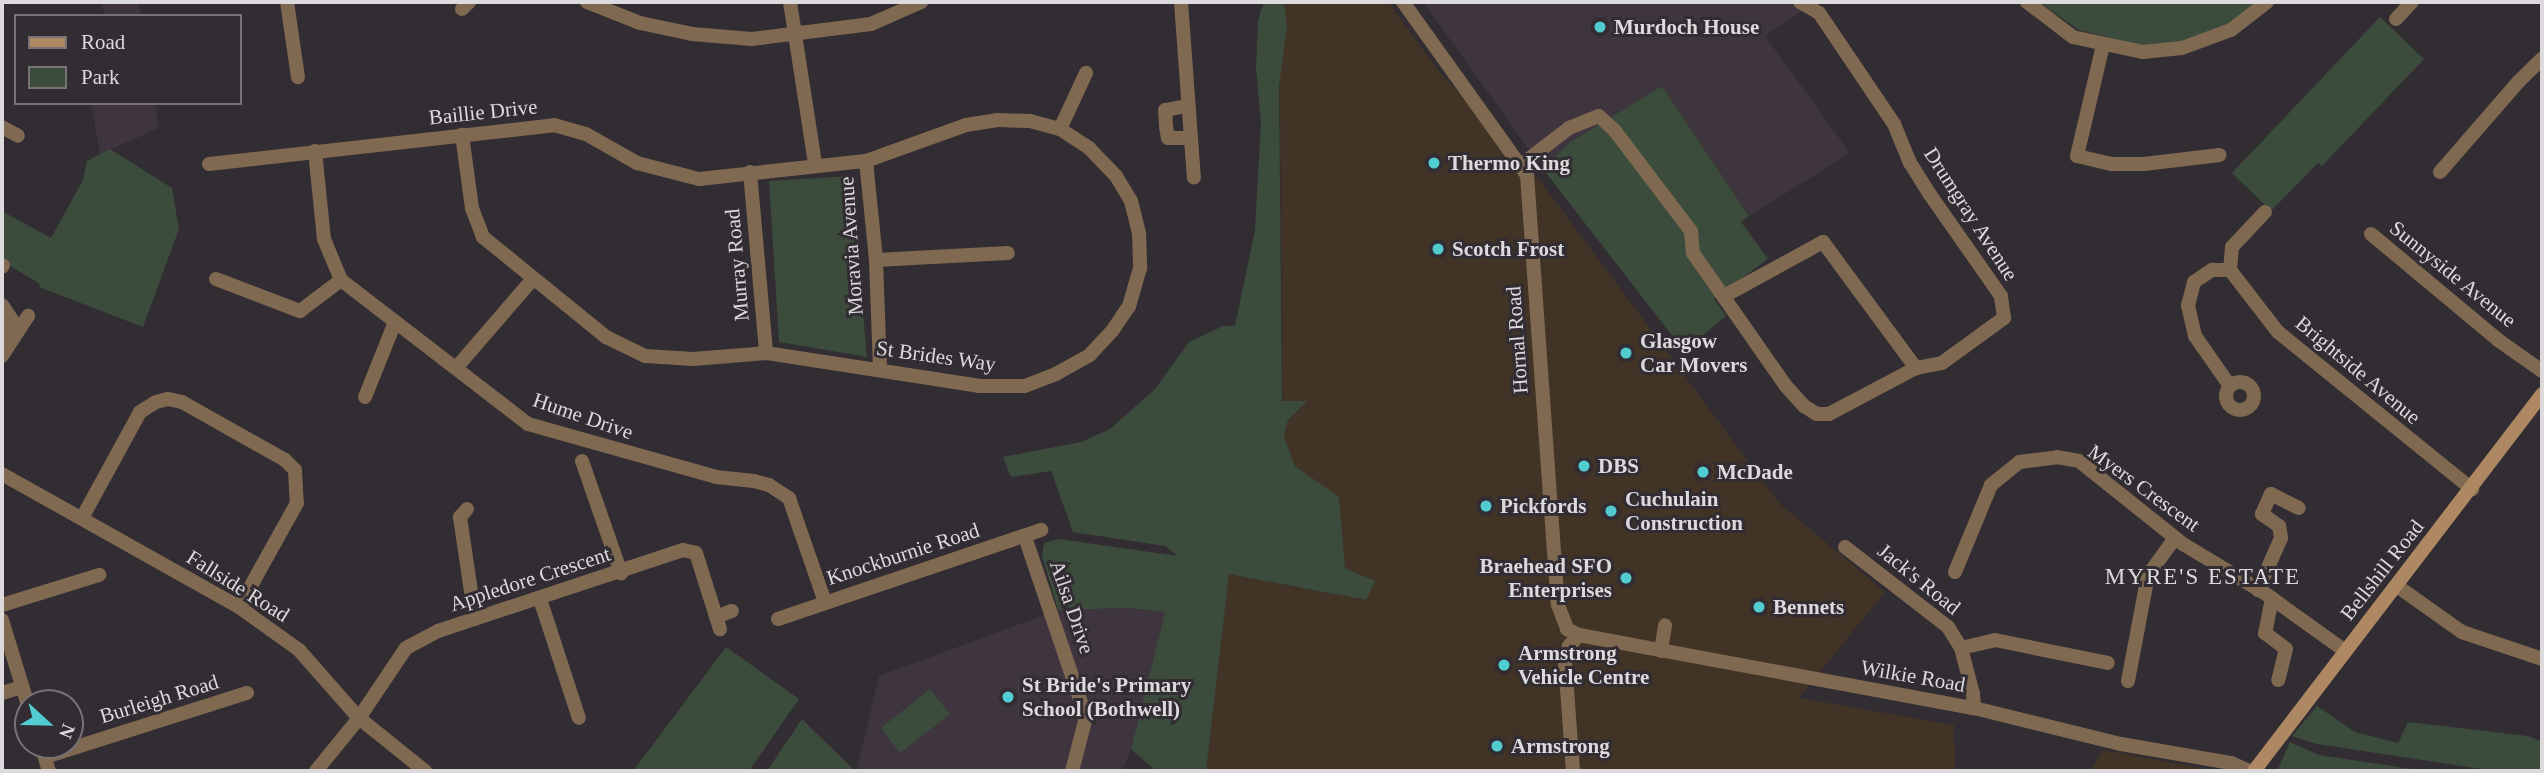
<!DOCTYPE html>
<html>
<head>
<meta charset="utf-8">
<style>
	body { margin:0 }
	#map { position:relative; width:2544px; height:773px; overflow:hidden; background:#322d32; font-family:Georgia,serif }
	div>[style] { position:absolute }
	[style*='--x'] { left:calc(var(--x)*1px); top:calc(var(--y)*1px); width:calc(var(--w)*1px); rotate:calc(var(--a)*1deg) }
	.built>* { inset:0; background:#3e353f }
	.industrial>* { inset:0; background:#413426 }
	.green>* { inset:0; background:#3b4b3c }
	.minor>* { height:14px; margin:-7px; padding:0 7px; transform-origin:7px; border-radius:7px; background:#806951 }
	.minor>.ring { margin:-7px; padding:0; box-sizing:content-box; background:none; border:14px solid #806951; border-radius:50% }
	.tertiary>* { height:14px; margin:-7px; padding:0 7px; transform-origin:7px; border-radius:7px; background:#806951 }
	.secondary>* { height:14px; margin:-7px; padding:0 7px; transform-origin:7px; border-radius:7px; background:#ae8863 }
	.dots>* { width:19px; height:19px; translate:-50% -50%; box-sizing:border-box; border:4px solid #322d32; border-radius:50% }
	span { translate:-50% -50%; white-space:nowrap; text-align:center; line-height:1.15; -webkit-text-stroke:6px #322d32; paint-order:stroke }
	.poi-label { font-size:21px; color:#dddadd; font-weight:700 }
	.left { translate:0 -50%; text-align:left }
	.right { translate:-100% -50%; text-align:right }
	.street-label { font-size:21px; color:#dddadd }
	.neighbourhood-label { font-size:23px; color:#dddadd; letter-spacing:2px }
	.frame { position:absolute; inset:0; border:4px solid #dddadd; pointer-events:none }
	.legend { position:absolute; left:14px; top:14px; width:228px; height:91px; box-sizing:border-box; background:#322d32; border:2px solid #767276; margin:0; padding:9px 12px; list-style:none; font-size:21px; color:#dddadd }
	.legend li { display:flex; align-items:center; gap:14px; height:35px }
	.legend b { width:35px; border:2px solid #767276 }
	.north { position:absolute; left:14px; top:689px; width:70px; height:70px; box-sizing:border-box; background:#322d32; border:2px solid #767276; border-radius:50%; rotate:112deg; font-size:19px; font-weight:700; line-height:28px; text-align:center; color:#dddadd }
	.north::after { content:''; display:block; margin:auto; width:24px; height:32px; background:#52ccd0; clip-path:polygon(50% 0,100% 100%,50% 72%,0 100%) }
</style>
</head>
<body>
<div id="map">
	<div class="built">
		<div style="clip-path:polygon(102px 2px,138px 2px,141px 16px,104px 16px)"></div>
		<div style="clip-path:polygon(1423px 2px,1815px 2px,1765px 36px,1850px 153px,1749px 216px,1662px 86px,1569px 143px,1543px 169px)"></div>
		<div style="clip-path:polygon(91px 103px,155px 103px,159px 128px,100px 154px)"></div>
		<div style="clip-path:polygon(1127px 608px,1165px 612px,1131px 749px,1122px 771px,861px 771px,857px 768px,879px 676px,1058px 610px)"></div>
	</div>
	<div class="industrial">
		<div style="clip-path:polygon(1279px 2px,1388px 2px,1437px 69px,1542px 183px,1779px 503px,1885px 592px,1799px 698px,1954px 725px,1955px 771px,1206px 771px,1229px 574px,1365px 600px,1375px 581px,1345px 568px,1339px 497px,1295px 466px,1284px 437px,1288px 420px,1306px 401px,1283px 402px)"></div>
		<div style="clip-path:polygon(2102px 750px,2218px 771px,2091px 771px)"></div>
	</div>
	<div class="green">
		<div style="clip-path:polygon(1264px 2px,1284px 2px,1287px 26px,1279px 87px,1282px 401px,1307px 401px,1288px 420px,1284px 437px,1295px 466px,1339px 497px,1345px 568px,1375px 581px,1366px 600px,1229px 574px,1206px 771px,1156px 771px,1131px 749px,1165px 612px,1127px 608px,1058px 610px,1042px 556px,1044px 543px,1059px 539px,1178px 556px,1165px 546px,1073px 532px,1051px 471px,1011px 477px,1003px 457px,1081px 442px,1110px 429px,1155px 389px,1189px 342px,1223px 326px,1235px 326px,1255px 230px,1261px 121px,1256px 70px,1258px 20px)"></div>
		<div style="clip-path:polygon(2039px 2px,2260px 2px,2228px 25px,2186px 42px,2144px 46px,2079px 30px)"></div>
		<div style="clip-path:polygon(2380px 17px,2424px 59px,2322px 166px,2318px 163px,2271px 211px,2232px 173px)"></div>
		<div style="clip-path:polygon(1662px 86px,1749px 216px,1741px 222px,1768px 259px,1714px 299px,1726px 316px,1684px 351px,1543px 169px,1569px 143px)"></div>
		<div style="clip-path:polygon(110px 149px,172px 188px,179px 229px,143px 327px,39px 287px,40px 284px,2px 261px,2px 211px,51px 238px,83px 180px,87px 161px)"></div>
		<div style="clip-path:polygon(850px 176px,867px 357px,779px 342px,769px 181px)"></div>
		<div style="clip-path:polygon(726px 647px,799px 699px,749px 771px,633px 771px)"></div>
		<div style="clip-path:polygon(930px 689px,950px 714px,900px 753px,881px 728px)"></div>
		<div style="clip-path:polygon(2317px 706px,2355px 732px,2398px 743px,2408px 722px,2528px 736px,2542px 742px,2542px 771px,2495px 771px,2317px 744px,2292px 736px)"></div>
		<div style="clip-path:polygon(802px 719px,855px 771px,767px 771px)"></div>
		<div style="clip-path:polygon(2290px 742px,2319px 755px,2425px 771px,2277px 771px)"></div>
	</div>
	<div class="minor">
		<div style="--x:287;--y:2;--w:76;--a:81.7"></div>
		<div style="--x:587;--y:2;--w:57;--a:21.6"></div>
		<div style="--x:640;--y:23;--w:53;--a:11.9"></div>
		<div style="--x:692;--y:34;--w:60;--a:4.8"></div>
		<div style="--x:752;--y:39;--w:120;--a:-7.2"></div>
		<div style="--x:871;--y:24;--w:55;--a:-23.7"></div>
		<div style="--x:790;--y:2;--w:164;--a:81.2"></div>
		<div style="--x:1181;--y:2;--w:176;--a:85.8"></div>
		<div style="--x:2027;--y:2;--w:58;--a:37.3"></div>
		<div style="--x:2073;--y:37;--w:72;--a:12.1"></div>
		<div style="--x:2143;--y:52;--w:39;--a:-6"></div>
		<div style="--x:2182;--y:48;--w:52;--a:-20.2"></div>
		<div style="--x:2231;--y:30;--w:46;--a:-37.9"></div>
		<div style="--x:462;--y:9;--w:10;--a:-45"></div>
		<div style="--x:2396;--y:19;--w:23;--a:-47"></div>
		<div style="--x:2103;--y:45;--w:114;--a:103.2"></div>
		<div style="--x:2077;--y:156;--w:37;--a:13"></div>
		<div style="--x:2113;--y:164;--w:31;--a:0"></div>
		<div style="--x:2144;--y:164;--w:76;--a:-6.8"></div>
		<div style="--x:1186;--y:106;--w:21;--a:169"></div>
		<div style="--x:1165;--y:110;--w:16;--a:86"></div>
		<div style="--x:1166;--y:126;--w:12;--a:81"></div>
		<div style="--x:1168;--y:138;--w:21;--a:0"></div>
		<div style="--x:2;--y:127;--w:18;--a:29"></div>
		<div style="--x:1060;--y:129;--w:62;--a:-65.1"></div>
		<div style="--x:315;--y:151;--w:88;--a:84.2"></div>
		<div style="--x:324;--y:239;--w:44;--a:67.5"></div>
		<div style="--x:341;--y:280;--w:236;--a:37.6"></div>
		<div style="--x:528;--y:424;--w:195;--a:15.7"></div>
		<div style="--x:716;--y:477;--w:38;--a:6"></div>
		<div style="--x:754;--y:481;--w:16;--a:15"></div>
		<div style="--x:769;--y:485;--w:24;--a:33"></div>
		<div style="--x:789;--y:498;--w:110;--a:70.9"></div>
		<div style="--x:866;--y:161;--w:100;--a:84.2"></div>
		<div style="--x:876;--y:260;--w:109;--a:87.9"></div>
		<div style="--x:209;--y:164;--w:347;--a:-6.4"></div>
		<div style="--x:554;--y:125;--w:33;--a:16"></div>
		<div style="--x:586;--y:134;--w:59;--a:29.6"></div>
		<div style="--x:637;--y:163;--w:64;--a:14.5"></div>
		<div style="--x:699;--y:179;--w:168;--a:-6.2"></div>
		<div style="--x:866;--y:161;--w:106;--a:-19.8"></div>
		<div style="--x:966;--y:125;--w:32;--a:-9"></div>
		<div style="--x:998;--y:120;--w:32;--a:2"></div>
		<div style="--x:1030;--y:121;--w:31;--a:15"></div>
		<div style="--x:1060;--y:129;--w:35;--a:33"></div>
		<div style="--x:1089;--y:148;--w:39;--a:46"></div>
		<div style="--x:1116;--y:176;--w:29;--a:59"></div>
		<div style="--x:1131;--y:201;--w:33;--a:76"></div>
		<div style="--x:1139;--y:233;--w:35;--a:88"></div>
		<div style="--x:1140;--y:268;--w:40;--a:106"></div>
		<div style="--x:1129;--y:306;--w:30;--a:124"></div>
		<div style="--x:1112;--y:331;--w:33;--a:133"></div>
		<div style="--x:1090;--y:355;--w:39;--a:151"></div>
		<div style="--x:1056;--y:374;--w:34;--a:159"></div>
		<div style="--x:1024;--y:386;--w:44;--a:180"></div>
		<div style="--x:980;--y:386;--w:217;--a:-171.2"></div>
		<div style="--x:766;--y:353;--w:73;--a:175.3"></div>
		<div style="--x:693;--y:359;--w:48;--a:-176.4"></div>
		<div style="--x:645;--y:356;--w:43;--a:-154"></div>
		<div style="--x:606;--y:337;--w:159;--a:-140.9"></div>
		<div style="--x:483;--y:237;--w:31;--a:-111"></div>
		<div style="--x:472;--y:208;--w:74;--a:-97.8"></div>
		<div style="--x:1521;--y:165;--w:61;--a:-37.6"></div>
		<div style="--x:1569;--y:128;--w:32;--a:-22"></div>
		<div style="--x:1599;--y:116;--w:22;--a:43"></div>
		<div style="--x:1615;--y:131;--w:126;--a:52.8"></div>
		<div style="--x:1691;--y:231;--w:22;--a:85"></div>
		<div style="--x:1693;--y:253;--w:161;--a:55.1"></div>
		<div style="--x:1785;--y:385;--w:28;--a:48"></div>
		<div style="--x:1804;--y:406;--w:15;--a:32"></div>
		<div style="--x:1817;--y:414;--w:12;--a:0"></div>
		<div style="--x:1829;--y:414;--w:98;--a:-27.9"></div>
		<div style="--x:1916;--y:368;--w:26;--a:-11"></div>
		<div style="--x:1942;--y:363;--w:77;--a:-36"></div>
		<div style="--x:2004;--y:318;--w:22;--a:-98"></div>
		<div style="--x:2001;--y:296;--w:126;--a:-125"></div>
		<div style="--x:1929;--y:193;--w:36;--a:-122"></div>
		<div style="--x:1910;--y:163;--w:42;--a:-112.3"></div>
		<div style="--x:1894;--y:124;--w:134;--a:-124"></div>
		<div style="--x:1819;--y:13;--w:22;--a:-150"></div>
		<div style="--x:750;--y:172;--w:182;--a:84.9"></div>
		<div style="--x:2440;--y:172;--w:121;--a:-49"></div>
		<div style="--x:2519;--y:81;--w:32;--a:-44"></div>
		<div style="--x:2371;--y:234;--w:165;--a:39.8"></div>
		<div style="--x:2498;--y:340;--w:54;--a:35.2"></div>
		<div style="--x:876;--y:260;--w:132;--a:-3"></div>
		<div style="--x:2;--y:267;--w:2;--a:-63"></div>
		<div style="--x:2230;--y:270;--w:23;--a:-85"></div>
		<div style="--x:2232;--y:247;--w:48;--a:-46.7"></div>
		<div style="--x:216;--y:279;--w:90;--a:20.9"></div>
		<div style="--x:300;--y:311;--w:51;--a:-37.1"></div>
		<div style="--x:1724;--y:296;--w:113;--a:-28.6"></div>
		<div style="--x:1823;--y:242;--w:157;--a:53.6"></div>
		<div style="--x:2;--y:305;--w:18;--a:56"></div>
		<div style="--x:12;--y:320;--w:19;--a:122"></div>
		<div style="--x:2;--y:356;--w:48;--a:-57"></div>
		<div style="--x:456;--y:368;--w:116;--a:-49.2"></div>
		<div class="ring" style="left:2226px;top:382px;width:14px;height:14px"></div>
		<div style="--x:2230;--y:386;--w:61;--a:-125"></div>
		<div style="--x:2195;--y:336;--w:31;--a:-103"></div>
		<div style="--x:2188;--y:306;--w:25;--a:-76"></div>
		<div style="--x:2194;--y:282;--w:22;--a:-34"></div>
		<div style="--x:2212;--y:270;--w:18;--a:0"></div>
		<div style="--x:2230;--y:270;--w:78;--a:52.3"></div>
		<div style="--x:2278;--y:332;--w:250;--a:39"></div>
		<div style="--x:365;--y:397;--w:81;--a:-68.2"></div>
		<div style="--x:582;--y:461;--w:119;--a:70.8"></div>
		<div style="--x:467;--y:509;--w:11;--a:131"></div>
		<div style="--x:460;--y:517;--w:103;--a:81.6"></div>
		<div style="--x:82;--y:518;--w:121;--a:-61.3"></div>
		<div style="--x:140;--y:412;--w:19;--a:-32"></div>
		<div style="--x:156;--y:402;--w:12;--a:-14"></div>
		<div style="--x:168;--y:399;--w:14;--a:12"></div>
		<div style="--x:182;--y:402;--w:118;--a:29.4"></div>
		<div style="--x:285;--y:460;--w:14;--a:45"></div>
		<div style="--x:295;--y:470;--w:33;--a:87"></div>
		<div style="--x:297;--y:503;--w:119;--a:119.1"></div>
		<div style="--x:1025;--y:537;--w:190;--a:71.3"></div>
		<div style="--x:1086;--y:717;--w:56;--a:104.5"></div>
		<div style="--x:1845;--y:547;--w:130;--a:37.8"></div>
		<div style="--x:1948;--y:627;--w:25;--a:58"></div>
		<div style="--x:1955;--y:572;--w:94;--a:-67.5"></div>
		<div style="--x:1991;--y:485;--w:36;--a:-39"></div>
		<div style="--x:2019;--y:462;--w:38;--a:-7"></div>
		<div style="--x:2057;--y:457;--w:22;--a:10"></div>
		<div style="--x:2079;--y:461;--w:133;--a:38.6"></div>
		<div style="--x:2183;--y:544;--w:93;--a:31"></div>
		<div style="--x:2263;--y:592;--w:101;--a:35.7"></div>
		<div style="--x:2397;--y:586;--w:80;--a:35.3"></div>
		<div style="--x:2462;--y:632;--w:84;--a:18.6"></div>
		<div style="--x:2258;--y:590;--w:57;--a:-66.1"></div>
		<div style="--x:2281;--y:538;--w:12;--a:-99"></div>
		<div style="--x:2279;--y:526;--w:21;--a:-145"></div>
		<div style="--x:2262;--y:514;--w:22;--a:-66"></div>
		<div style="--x:2271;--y:494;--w:31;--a:27"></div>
		<div style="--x:2272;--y:598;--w:36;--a:101"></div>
		<div style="--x:2265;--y:633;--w:26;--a:37"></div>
		<div style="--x:2286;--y:649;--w:32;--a:104"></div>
		<div style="--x:540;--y:599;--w:125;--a:71.9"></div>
		<div style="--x:2;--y:605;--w:102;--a:-17.2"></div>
		<div style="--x:716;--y:617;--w:17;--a:-21"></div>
		<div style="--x:778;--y:619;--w:278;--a:-18.7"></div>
		<div style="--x:2;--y:620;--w:89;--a:73"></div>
		<div style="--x:1661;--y:651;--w:26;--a:-81"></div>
		<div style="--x:2128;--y:681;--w:108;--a:-79.3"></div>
		<div style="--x:2148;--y:575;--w:46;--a:-53.9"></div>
		<div style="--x:2;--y:693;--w:21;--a:-17"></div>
		<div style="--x:1974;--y:708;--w:14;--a:-94"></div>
		<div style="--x:1973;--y:694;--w:48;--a:-104.6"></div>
		<div style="--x:1961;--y:648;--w:35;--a:-13"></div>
		<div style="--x:1995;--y:640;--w:115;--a:11.5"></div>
		<div style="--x:41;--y:745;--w:27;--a:73"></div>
		<div style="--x:45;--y:757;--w:212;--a:-17.6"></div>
		<div style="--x:316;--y:771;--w:68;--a:-50.9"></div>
		<div style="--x:359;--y:718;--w:84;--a:-56.1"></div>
		<div style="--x:406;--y:648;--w:36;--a:-28"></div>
		<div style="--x:438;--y:631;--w:258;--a:-18.3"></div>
		<div style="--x:683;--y:550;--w:13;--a:13"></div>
		<div style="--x:696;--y:553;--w:80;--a:72.5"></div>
		<div style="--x:1573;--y:771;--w:108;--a:-94.2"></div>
		<div style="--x:1565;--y:663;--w:17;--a:-77"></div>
		<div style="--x:1569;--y:646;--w:15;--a:-48"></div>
	</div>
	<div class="tertiary">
		<div style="--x:1403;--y:2;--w:213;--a:54.4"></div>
		<div style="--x:1527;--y:175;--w:431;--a:85.9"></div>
		<div style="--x:1558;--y:605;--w:26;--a:69"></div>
		<div style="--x:1567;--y:629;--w:13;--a:27"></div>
		<div style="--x:1579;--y:635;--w:402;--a:10.5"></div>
		<div style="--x:1974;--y:708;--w:151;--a:13.8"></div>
		<div style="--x:2121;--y:744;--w:112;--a:9.8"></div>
		<div style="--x:2231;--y:763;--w:20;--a:24"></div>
		<div style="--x:2;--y:474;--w:272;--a:29.3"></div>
		<div style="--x:239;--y:607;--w:74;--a:35.6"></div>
		<div style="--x:299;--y:650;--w:91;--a:48.6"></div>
		<div style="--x:359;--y:718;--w:85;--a:38.8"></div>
	</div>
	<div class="secondary">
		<div style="--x:2254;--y:771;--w:474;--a:-52.6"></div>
	</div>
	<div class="dots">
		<div style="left:1600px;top:27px;background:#52ccd0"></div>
		<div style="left:1434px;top:163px;background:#52ccd0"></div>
		<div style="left:1438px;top:249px;background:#52ccd0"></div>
		<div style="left:1626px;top:353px;background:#52ccd0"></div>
		<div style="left:1584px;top:466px;background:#52ccd0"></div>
		<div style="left:1703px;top:472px;background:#52ccd0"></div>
		<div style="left:1486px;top:506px;background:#52ccd0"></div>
		<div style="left:1611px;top:511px;background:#52ccd0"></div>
		<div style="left:1626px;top:578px;background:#52ccd0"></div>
		<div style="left:1759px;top:607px;background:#52ccd0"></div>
		<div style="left:1504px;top:665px;background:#52ccd0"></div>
		<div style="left:1008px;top:697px;background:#52ccd0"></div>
		<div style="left:1497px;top:746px;background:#52ccd0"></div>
	</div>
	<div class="poi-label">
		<span class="left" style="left:1614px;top:27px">Murdoch House</span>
		<span class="left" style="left:1448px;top:163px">Thermo King</span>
		<span class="left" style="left:1452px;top:249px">Scotch Frost</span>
		<span class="left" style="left:1640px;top:353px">Glasgow<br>Car Movers</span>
		<span class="left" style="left:1598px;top:466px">DBS</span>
		<span class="left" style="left:1717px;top:472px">McDade</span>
		<span class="left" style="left:1625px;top:511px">Cuchulain<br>Construction</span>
		<span class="left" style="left:1500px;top:506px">Pickfords</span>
		<span class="right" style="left:1612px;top:578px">Braehead SFO<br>Enterprises</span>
		<span class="left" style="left:1773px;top:607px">Bennets</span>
		<span class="left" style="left:1518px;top:665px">Armstrong<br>Vehicle Centre</span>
		<span class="left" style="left:1022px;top:697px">St Bride's Primary<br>School (Bothwell)</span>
		<span class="left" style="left:1511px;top:746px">Armstrong</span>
	</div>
	<div class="street-label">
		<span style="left:483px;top:112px;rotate:-6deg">Baillie Drive</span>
		<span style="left:1971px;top:214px;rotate:57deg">Drumgray Avenue</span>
		<span style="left:851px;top:246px;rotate:-94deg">Moravia Avenue</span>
		<span style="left:737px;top:265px;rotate:-95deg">Murray Road</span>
		<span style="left:2453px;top:274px;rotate:39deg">Sunnyside Avenue</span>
		<span style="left:1517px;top:340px;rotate:-94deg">Hornal Road</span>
		<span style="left:936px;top:356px;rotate:8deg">St Brides Way</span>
		<span style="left:2358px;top:370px;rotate:40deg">Brightside Avenue</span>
		<span style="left:583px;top:416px;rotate:19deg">Hume Drive</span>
		<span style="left:2144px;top:488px;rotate:36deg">Myers Crescent</span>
		<span style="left:903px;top:554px;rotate:-18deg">Knockburnie Road</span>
		<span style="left:2382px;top:570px;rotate:-52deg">Bellshill Road</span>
		<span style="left:530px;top:579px;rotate:-18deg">Appledore Crescent</span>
		<span style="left:1919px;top:579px;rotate:39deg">Jack's Road</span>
		<span style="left:238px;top:586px;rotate:32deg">Fallside Road</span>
		<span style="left:1072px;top:607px;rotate:71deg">Ailsa Drive</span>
		<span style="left:1913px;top:676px;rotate:10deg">Wilkie Road</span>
		<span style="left:159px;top:699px;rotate:-17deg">Burleigh Road</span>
	</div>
	<div class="neighbourhood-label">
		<span style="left:2203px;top:577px">MYRE'S ESTATE</span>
	</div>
	<div class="frame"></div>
	<ul class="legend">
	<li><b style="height:9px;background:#ae8863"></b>Road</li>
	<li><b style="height:19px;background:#3b4b3c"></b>Park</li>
	</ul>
	<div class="north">N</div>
</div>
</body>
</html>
